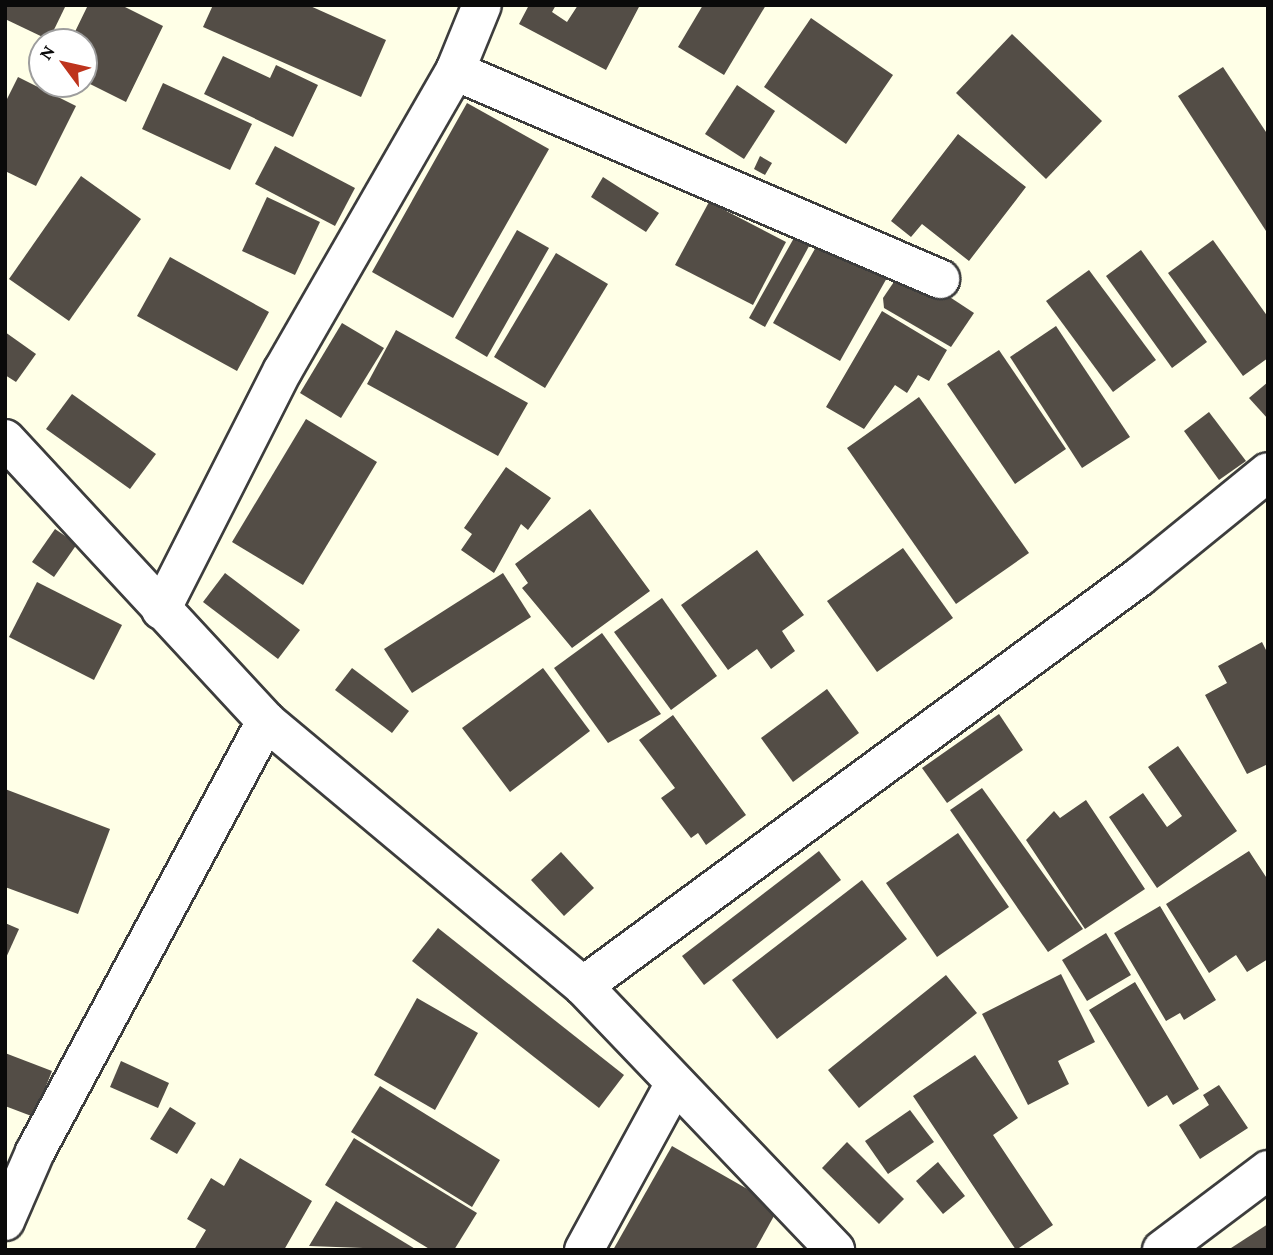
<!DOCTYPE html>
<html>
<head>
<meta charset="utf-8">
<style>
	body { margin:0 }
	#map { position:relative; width:1273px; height:1255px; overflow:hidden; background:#ffffe7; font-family:"Crimson Pro",serif }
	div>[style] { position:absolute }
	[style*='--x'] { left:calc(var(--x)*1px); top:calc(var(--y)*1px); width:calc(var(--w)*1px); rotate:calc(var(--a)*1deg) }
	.building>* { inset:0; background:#534d46 }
	.roads { filter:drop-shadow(2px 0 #3d3d3d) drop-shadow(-2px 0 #3d3d3d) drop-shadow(0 2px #3d3d3d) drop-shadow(0 -2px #3d3d3d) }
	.street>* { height:38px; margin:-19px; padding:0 19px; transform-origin:19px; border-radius:19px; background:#fff }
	span { translate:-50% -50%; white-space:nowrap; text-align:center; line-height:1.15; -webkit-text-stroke:7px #fff; paint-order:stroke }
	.frame { position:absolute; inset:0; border:7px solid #0a0a0a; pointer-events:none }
	.north { position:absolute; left:28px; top:28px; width:70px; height:70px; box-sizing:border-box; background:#fff; border:2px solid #9d9d9d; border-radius:50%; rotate:303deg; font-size:19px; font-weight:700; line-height:28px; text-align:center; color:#0a0a0a }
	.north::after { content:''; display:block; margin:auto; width:24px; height:32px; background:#be341d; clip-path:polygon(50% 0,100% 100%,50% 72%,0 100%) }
</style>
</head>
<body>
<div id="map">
	<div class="building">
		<div style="clip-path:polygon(5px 5px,66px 5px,49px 40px,5px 19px)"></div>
		<div style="clip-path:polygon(88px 5px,121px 5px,163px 26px,126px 102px,84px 81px,84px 42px,70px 42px)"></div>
		<div style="clip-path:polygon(213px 5px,308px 5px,386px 40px,361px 97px,203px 27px)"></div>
		<div style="clip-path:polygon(529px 5px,556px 5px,552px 12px,567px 22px,578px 5px,640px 5px,606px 70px,519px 24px)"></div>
		<div style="clip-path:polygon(703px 5px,766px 5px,724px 75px,678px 47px)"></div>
		<div style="clip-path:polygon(811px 18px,893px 75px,846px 144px,764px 87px)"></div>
		<div style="clip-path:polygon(1012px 34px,1102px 121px,1046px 179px,956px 93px)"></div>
		<div style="clip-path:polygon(223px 56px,270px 78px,276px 65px,318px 85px,293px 137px,204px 94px)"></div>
		<div style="clip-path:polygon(1223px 67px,1268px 135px,1268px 234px,1178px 96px)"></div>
		<div style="clip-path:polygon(18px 77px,76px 106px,36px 186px,5px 171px,5px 103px)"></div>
		<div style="clip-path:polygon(163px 83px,252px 124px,230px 170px,142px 129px)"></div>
		<div style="clip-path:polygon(737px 85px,775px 111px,744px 159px,705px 134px)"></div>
		<div style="clip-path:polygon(467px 103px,549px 149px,453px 318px,372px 272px)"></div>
		<div style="clip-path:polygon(958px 134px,1026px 187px,969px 261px,922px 224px,911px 237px,891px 221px)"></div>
		<div style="clip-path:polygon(275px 146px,355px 188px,335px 226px,255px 184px)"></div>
		<div style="clip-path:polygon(760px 156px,772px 163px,765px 175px,754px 169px)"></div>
		<div style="clip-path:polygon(81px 176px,141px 219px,69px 321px,9px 279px)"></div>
		<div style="clip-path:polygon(603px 177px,659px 213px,646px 232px,591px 197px)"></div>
		<div style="clip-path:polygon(267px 197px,320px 222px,295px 275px,242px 251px)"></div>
		<div style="clip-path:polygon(709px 202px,786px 242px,753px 305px,675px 265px)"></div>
		<div style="clip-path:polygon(799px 229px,814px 237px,765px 327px,749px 318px)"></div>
		<div style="clip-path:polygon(517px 230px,549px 248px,487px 357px,455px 338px)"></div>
		<div style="clip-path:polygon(825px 231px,892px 269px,840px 361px,773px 323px)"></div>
		<div style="clip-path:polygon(1213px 240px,1268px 317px,1268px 358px,1243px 376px,1168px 273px)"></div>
		<div style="clip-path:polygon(1141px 250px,1207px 342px,1172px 368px,1106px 276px)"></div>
		<div style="clip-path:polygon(556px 253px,608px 284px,545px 388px,494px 357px)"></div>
		<div style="clip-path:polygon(170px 257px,269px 312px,237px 371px,137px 316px)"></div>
		<div style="clip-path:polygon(904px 267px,974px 313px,951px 347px,884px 308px,883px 298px)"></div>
		<div style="clip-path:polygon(1089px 270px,1156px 360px,1113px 392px,1046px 301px)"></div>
		<div style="clip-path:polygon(882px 311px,947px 350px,929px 381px,918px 375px,907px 393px,895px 385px,864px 429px,826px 407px)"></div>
		<div style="clip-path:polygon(342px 323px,384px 348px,341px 418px,300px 393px)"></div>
		<div style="clip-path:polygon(1056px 326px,1130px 437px,1082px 468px,1010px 357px)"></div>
		<div style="clip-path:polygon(396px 330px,528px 403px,498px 456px,367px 384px)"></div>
		<div style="clip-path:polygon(5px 332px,36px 354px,16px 382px,5px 375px)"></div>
		<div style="clip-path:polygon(999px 350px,1066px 449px,1015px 484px,947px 384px)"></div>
		<div style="clip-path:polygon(1268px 382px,1268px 419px,1249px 398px)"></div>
		<div style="clip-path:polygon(72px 394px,156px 454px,130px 489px,46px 429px)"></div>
		<div style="clip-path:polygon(919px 397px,1029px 553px,956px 604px,847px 448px)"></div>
		<div style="clip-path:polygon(1209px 412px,1246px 461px,1219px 480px,1184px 431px)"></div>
		<div style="clip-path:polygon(306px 419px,377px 462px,303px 585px,232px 542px)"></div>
		<div style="clip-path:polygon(506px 467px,551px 498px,528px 530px,521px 524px,494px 573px,461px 550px,472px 534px,464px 528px)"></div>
		<div style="clip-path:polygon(590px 509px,650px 591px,572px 648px,522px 588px,528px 583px,515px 564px)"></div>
		<div style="clip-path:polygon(55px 529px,77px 544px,54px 577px,32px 562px)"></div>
		<div style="clip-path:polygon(903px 548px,953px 618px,877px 672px,827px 601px)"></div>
		<div style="clip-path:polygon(757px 550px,804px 615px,782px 631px,795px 651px,771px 669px,757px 649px,728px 670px,681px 605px)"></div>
		<div style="clip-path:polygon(225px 573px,300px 630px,278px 659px,203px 602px)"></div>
		<div style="clip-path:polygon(503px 573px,531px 617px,412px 693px,384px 649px)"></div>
		<div style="clip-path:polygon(37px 582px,122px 625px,94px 680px,9px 637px)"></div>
		<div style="clip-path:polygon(662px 598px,717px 676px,671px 710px,614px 632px)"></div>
		<div style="clip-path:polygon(602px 633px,661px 714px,608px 743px,554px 668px)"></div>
		<div style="clip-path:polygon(1262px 642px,1268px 654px,1268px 764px,1247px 774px,1205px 695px,1227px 683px,1218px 666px)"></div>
		<div style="clip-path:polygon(352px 668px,409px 711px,392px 733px,335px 690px)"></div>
		<div style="clip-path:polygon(543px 668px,590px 731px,510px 792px,462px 728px)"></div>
		<div style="clip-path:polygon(827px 689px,859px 733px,793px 782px,761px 738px)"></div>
		<div style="clip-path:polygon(999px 714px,1023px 750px,947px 803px,922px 768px)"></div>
		<div style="clip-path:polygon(673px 715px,746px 815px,706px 845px,698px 833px,691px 838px,661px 798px,675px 788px,639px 740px)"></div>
		<div style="clip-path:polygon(1178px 746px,1237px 831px,1157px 888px,1109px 817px,1143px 793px,1167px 827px,1182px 816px,1148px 767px)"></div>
		<div style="clip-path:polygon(982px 788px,1083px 929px,1048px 952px,950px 810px)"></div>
		<div style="clip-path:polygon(5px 789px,110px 829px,78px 914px,5px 887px)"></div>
		<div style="clip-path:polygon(1086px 800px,1145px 889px,1085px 929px,1026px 840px,1054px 811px,1060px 818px)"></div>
		<div style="clip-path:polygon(958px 833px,1009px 907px,937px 957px,886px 883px)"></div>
		<div style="clip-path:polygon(819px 851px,841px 880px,704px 985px,682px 956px)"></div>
		<div style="clip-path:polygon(1249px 851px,1268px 880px,1268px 959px,1247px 972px,1236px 955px,1209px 973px,1166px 904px)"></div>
		<div style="clip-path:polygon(561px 852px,594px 888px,564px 916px,531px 880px)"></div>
		<div style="clip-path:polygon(862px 880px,907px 939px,777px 1039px,732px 980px)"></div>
		<div style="clip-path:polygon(1160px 906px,1216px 1000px,1184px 1020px,1180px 1013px,1166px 1021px,1114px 933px)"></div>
		<div style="clip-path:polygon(5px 923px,19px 929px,5px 960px)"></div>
		<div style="clip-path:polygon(438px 928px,624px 1075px,599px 1108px,412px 961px)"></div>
		<div style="clip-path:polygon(1106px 933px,1131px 975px,1087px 1001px,1062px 960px)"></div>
		<div style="clip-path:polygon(1061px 974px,1095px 1042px,1058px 1061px,1069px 1084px,1028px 1105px,982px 1014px)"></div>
		<div style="clip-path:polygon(946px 975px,977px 1013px,859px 1108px,828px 1070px)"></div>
		<div style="clip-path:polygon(1135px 982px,1199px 1089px,1173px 1105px,1167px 1095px,1148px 1107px,1089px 1010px)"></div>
		<div style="clip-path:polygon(417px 998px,478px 1033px,435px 1110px,374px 1075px)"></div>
		<div style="clip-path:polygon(5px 1053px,52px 1071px,34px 1117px,5px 1106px)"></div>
		<div style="clip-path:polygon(975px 1055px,1018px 1118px,993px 1135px,1053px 1225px,1016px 1250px,913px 1096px)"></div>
		<div style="clip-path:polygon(121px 1061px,169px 1083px,158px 1108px,110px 1087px)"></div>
		<div style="clip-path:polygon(1219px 1085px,1248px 1128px,1200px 1159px,1179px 1125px,1209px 1105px,1203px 1095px)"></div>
		<div style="clip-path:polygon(380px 1086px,500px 1160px,472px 1207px,351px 1132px)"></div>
		<div style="clip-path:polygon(170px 1107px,196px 1123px,177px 1154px,150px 1139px)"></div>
		<div style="clip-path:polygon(910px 1110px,934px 1142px,888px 1174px,865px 1141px)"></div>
		<div style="clip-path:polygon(354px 1138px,477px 1213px,454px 1250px,431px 1250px,325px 1185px)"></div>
		<div style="clip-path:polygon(847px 1142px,904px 1199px,879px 1224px,822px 1168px)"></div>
		<div style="clip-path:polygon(672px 1146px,779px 1207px,755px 1250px,613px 1250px)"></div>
		<div style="clip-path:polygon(240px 1158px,312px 1201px,284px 1250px,194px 1250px,206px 1230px,187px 1219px,211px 1178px,224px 1186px)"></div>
		<div style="clip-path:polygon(938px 1162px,965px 1196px,943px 1214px,916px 1181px)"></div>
		<div style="clip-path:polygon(336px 1201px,417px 1250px,309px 1246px)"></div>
		<div style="clip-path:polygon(1268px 1224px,1268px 1250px,1228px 1250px)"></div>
	</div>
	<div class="roads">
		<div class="street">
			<div style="--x:455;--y:71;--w:528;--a:23.21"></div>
			<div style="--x:5;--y:439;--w:384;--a:47.2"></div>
			<div style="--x:266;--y:721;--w:413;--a:39.9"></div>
			<div style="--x:583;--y:986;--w:365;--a:46.3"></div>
			<div style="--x:161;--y:610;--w:269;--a:-63.1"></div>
			<div style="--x:283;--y:370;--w:345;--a:-60.1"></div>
			<div style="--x:455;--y:71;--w:71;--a:-67.8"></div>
			<div style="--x:583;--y:986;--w:690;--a:-36.34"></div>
			<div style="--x:1139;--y:577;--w:166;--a:-39.1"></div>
			<div style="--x:5;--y:1221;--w:75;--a:-66.5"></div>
			<div style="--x:35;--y:1152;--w:489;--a:-61.8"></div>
			<div style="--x:584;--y:1250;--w:188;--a:-61.4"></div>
			<div style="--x:1162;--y:1250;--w:133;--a:-37"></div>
		</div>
	</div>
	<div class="frame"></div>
	<div class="north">N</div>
</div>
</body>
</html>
